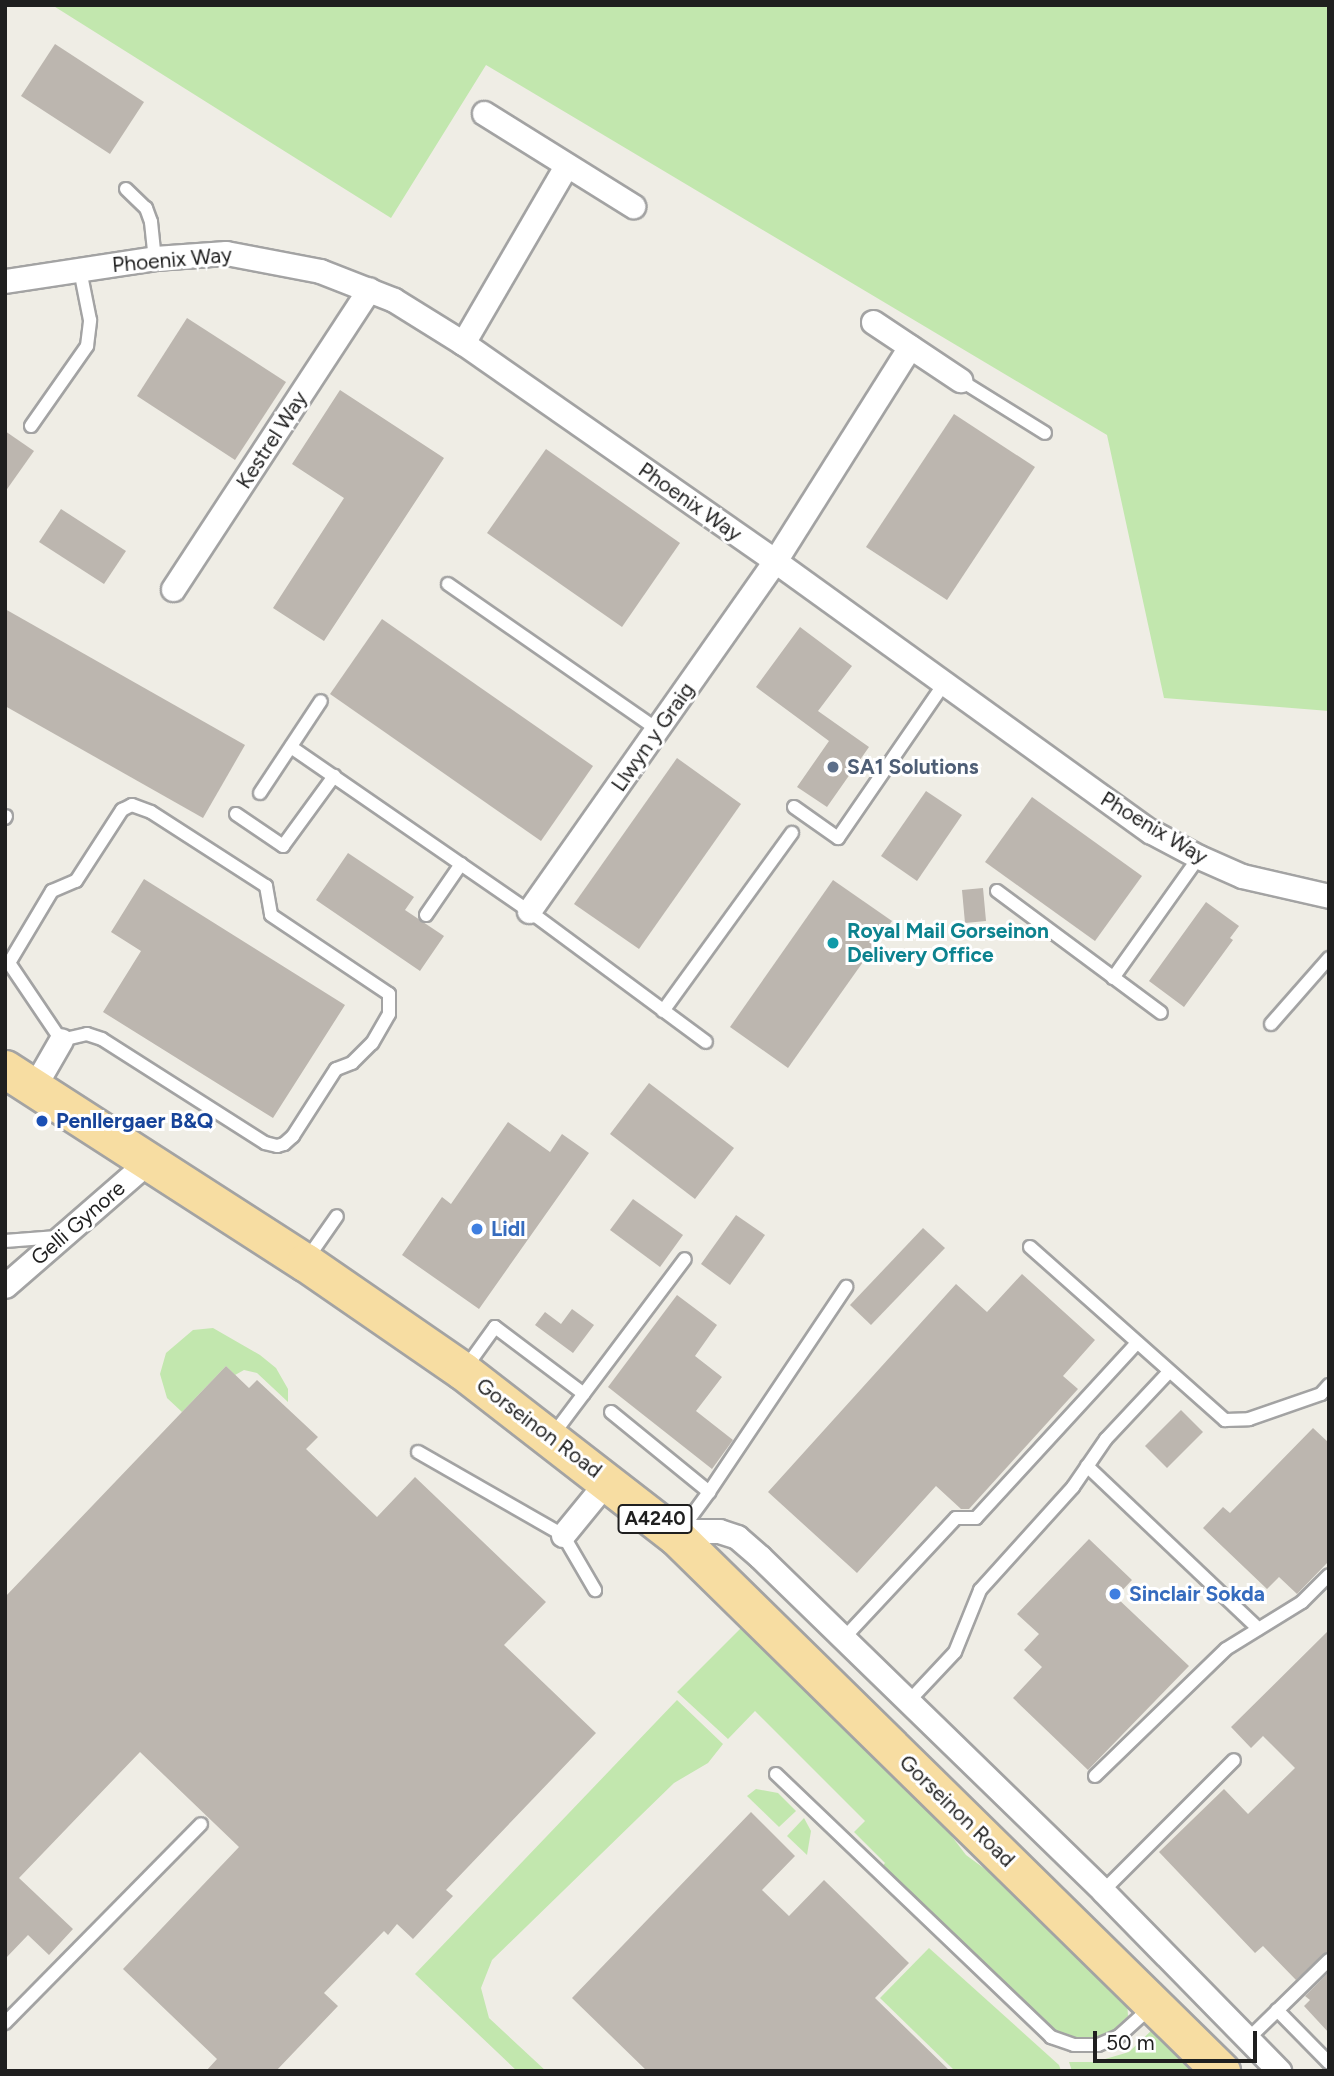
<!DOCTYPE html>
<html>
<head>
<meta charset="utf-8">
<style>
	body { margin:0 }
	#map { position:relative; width:1334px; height:2076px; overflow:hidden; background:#efede5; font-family:Figtree,sans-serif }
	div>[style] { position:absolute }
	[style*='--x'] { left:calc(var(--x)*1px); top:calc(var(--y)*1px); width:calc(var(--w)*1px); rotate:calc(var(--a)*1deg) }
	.grass>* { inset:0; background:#c2e7ae }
	.building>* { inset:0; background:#bcb6af }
	.roads { filter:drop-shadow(2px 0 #a3a3a3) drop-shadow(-2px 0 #a3a3a3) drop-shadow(0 2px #a3a3a3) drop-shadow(0 -2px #a3a3a3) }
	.lane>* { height:12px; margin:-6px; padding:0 6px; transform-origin:6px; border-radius:6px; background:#fff }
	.street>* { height:23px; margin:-11.5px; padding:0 11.5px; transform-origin:11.5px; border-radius:11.5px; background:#fff }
	.primary>* { height:37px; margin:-18.5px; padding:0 18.5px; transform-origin:18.5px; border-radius:18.5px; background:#f7dda2 }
	.dots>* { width:19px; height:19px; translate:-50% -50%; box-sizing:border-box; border:4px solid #fff; border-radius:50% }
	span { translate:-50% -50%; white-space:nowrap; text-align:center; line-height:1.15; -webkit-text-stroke:6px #fff; paint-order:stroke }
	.shield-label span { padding:2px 5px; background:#fff; border:2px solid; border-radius:5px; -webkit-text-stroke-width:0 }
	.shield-label { font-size:19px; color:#1f1f1f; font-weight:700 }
	.street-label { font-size:21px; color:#1f1f1f }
	.service-label { font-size:21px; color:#4e5e75; font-weight:700 }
	.left { translate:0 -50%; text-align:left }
	.culture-label { font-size:21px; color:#0d838f; font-weight:700 }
	.transit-label { font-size:21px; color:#164399; font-weight:700 }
	.shop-label { font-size:21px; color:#366cbe; font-weight:700 }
	.frame { position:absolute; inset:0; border:7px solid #1f1f1f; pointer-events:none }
	.scale { position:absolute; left:1093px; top:2031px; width:164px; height:32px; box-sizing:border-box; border:4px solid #1f1f1f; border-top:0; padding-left:9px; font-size:21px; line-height:24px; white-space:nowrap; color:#1f1f1f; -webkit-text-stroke:5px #fff; paint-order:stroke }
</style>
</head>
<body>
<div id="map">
	<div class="grass">
		<div style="clip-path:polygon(52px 5px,1329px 5px,1329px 711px,1164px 698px,1107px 435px,486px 65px,391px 218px)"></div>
		<div style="clip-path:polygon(213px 1328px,260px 1355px,276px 1368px,288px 1389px,288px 1402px,257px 1373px,244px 1370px,235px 1375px,226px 1366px,182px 1412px,167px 1398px,160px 1374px,166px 1353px,193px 1330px)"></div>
		<div style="clip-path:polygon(746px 1623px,912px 1784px,966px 1855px,1034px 1905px,1127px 2000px,1128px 2016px,1102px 2040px,1078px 2041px,1057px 2034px,882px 1867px,885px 1863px,854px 1832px,865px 1821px,755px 1711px,728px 1739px,677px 1692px)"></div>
		<div style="clip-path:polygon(677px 1700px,723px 1744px,708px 1763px,674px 1783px,492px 1960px,481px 1988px,489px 2018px,546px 2071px,517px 2071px,415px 1974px)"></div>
		<div style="clip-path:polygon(756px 1789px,778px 1793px,796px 1811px,779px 1827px,747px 1796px)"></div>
		<div style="clip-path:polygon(804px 1818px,811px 1831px,807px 1855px,787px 1836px)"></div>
		<div style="clip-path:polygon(929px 1948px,1059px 2065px,1061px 2071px,955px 2071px,880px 1998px)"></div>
		<div style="clip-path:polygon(1154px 2028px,1196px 2071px,1072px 2071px,1069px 2062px,1095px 2062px,1129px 2052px)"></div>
	</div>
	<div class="building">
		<div style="clip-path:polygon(55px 44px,144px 102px,110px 154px,21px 96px)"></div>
		<div style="clip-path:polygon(187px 318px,286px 382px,235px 460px,137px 396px)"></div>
		<div style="clip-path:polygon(340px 390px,444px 458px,324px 641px,273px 608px,344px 498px,292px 464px)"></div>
		<div style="clip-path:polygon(954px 414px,1035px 467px,947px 600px,866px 547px)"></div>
		<div style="clip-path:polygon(5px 431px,34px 451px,5px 492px)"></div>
		<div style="clip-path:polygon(546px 449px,680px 543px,622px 627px,487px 533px)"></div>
		<div style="clip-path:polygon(61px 509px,126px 551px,104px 584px,39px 542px)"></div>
		<div style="clip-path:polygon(5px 609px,245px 745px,203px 818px,5px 706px)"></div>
		<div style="clip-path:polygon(382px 619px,593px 766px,541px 841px,330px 694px)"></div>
		<div style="clip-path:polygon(800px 627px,852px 666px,818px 711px,869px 747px,827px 807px,797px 787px,829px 741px,756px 687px)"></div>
		<div style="clip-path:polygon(677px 758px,741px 804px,639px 949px,574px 904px)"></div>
		<div style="clip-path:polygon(926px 791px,962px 815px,917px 881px,881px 856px)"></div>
		<div style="clip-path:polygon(1032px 797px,1142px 876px,1095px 941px,985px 862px)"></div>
		<div style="clip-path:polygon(348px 853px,414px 897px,405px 910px,444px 936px,420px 971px,316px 900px)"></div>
		<div style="clip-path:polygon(144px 879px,345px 1005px,273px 1118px,103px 1012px,141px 951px,111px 932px)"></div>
		<div style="clip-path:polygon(833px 880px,892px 921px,788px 1068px,730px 1027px)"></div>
		<div style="clip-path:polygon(983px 888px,986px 921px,965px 923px,962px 890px)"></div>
		<div style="clip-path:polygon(1206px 902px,1239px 926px,1230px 938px,1233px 940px,1184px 1007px,1149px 981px)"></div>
		<div style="clip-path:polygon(649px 1083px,734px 1148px,695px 1199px,610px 1134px)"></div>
		<div style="clip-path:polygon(508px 1122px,550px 1152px,562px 1134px,589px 1153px,479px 1309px,402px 1255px,442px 1197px,451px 1204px)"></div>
		<div style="clip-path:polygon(633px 1199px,683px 1235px,660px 1267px,610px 1230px)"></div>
		<div style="clip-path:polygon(736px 1215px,765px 1235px,730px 1285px,701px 1264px)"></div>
		<div style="clip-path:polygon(923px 1228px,945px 1248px,871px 1325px,850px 1305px)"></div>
		<div style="clip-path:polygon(1022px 1274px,1095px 1340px,1063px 1376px,1078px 1389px,969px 1509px,961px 1509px,936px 1486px,857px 1573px,768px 1492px,956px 1284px,987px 1312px)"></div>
		<div style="clip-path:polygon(677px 1295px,717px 1325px,695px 1356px,722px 1377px,696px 1411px,733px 1440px,712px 1469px,608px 1387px)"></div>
		<div style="clip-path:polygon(572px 1309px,594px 1325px,573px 1353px,535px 1325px,545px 1312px,561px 1324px)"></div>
		<div style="clip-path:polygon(226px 1366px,249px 1388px,257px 1380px,318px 1437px,306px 1449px,377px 1517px,415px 1477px,546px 1602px,504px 1645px,596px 1733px,446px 1890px,453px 1896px,413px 1939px,397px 1924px,388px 1935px,384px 1931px,324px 1993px,338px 2006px,276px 2071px,206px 2071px,217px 2059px,123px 1969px,239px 1847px,140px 1752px,19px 1878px,73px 1929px,49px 1955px,28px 1935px,5px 1959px,5px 1597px)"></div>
		<div style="clip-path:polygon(1181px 1410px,1203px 1432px,1167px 1468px,1145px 1446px)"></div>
		<div style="clip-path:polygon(1313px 1428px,1329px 1443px,1329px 1561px,1297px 1594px,1279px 1577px,1267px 1589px,1203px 1528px,1223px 1507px,1230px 1513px)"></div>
		<div style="clip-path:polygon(1089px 1539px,1132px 1580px,1116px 1597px,1189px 1666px,1088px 1770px,1013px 1698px,1042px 1667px,1024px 1650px,1039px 1634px,1017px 1614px)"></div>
		<div style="clip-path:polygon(1329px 1630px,1329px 1951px,1296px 1980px,1263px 1946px,1255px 1953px,1159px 1852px,1224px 1789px,1248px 1814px,1295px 1768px,1263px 1736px,1251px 1748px,1231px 1727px)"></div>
		<div style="clip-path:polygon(751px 1812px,795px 1856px,762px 1890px,789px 1916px,824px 1880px,909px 1963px,875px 1998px,950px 2071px,647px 2071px,572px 1998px)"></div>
		<div style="clip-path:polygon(1329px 1972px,1329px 2033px,1304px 2006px,1310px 2000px,1305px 1996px)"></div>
	</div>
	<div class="roads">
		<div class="lane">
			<div style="--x:126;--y:189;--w:28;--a:44"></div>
			<div style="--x:146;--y:208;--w:15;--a:70"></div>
			<div style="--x:151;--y:222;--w:36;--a:84"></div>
			<div style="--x:960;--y:380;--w:100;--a:31.9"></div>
			<div style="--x:31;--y:426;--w:98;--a:-55"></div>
			<div style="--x:87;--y:346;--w:26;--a:-83"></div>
			<div style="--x:90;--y:320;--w:51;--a:-101.3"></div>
			<div style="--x:448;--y:584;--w:256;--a:34.8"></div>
			<div style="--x:291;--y:747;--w:289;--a:34.6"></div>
			<div style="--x:529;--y:911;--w:220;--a:36.5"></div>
			<div style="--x:260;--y:793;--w:110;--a:-56.5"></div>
			<div style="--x:132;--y:805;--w:20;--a:20"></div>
			<div style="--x:151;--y:812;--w:137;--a:32.8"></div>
			<div style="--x:266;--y:886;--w:29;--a:80"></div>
			<div style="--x:271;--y:915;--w:142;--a:33.8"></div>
			<div style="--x:389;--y:994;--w:20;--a:90"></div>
			<div style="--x:389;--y:1014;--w:34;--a:120"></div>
			<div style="--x:372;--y:1043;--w:28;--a:135"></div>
			<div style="--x:352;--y:1063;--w:17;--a:159"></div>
			<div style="--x:336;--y:1069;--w:80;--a:122.7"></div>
			<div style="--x:293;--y:1136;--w:12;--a:138"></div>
			<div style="--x:284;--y:1144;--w:7;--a:164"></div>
			<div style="--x:277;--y:1146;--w:12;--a:-166"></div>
			<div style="--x:265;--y:1143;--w:193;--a:-147.5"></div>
			<div style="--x:102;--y:1039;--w:16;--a:-162"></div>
			<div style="--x:87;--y:1034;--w:27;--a:167"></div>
			<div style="--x:61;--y:1040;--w:93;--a:-124"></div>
			<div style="--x:9;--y:963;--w:84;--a:-59.2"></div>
			<div style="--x:52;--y:891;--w:26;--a:-23"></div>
			<div style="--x:76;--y:881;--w:85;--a:-57.1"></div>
			<div style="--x:122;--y:810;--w:11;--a:-27"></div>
			<div style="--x:794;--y:807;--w:54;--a:35.2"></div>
			<div style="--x:838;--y:838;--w:187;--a:-55.5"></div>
			<div style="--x:236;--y:814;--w:57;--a:34.2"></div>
			<div style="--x:283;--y:846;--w:87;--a:-53.9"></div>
			<div style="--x:5;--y:818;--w:2;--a:-63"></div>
			<div style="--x:997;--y:891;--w:204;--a:36.6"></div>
			<div style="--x:426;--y:915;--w:62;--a:-55.5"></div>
			<div style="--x:1113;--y:978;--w:148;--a:-54.6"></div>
			<div style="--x:663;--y:1011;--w:220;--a:-54.1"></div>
			<div style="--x:1271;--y:1024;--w:88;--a:-48.7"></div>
			<div style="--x:5;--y:1241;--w:52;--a:-4.4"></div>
			<div style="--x:1030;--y:1247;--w:261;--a:41.6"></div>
			<div style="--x:1225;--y:1420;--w:24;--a:-2"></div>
			<div style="--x:1249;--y:1419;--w:76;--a:-19.1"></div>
			<div style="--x:1321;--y:1394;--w:12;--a:-48"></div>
			<div style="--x:307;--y:1259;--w:52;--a:-55.1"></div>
			<div style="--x:464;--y:1370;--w:53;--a:-54.2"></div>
			<div style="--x:495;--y:1327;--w:111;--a:37"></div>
			<div style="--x:611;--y:1412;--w:127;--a:39.2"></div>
			<div style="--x:552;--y:1436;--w:221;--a:-53.1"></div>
			<div style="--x:418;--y:1452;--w:167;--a:29.8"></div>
			<div style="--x:563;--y:1535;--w:64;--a:59.8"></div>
			<div style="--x:1087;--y:1466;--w:236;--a:43.5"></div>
			<div style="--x:679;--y:1533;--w:51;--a:-53.8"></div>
			<div style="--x:709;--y:1492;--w:247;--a:-56.2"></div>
			<div style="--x:844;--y:1638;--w:164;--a:-47"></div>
			<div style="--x:956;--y:1518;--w:20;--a:0"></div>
			<div style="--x:976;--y:1518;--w:238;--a:-47.4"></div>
			<div style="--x:909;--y:1701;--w:67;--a:-46.8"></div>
			<div style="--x:955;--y:1652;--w:67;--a:-68"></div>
			<div style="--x:980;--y:1590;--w:139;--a:-47.9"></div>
			<div style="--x:1073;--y:1487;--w:58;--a:-55.5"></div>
			<div style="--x:1106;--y:1439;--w:92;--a:-46.8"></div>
			<div style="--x:776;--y:1774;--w:381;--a:43.7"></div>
			<div style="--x:1051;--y:2037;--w:24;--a:19"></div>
			<div style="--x:1074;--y:2045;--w:24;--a:0"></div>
			<div style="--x:1098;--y:2045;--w:23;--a:-23"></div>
			<div style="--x:1119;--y:2036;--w:43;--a:-42.2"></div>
			<div style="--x:1095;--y:1776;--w:182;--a:-44.1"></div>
			<div style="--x:1226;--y:1649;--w:89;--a:-31.7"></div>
			<div style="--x:1302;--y:1602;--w:38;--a:-45"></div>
			<div style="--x:1103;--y:1891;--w:185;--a:-45"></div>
			<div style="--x:1277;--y:2010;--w:74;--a:45.5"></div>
			<div style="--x:5;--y:2023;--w:279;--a:-45.4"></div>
			<div style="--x:1248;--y:2039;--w:113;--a:-44.3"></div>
		</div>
		<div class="street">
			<div style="--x:484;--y:113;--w:176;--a:32"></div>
			<div style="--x:5;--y:281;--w:152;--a:-8.7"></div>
			<div style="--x:155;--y:258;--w:71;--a:-4"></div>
			<div style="--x:226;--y:253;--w:96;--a:10.8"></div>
			<div style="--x:320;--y:271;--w:79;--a:21.4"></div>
			<div style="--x:394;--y:300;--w:81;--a:31.9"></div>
			<div style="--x:463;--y:343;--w:381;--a:34.9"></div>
			<div style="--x:775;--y:561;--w:462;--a:35.8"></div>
			<div style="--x:1150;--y:831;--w:55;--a:28"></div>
			<div style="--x:1199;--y:857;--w:47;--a:23.8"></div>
			<div style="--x:1242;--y:876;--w:89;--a:12.9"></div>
			<div style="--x:873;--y:322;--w:105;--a:33.7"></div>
			<div style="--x:463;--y:343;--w:205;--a:-59.8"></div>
			<div style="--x:173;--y:589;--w:358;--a:-56.8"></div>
			<div style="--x:529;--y:911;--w:428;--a:-54.9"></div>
			<div style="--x:775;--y:561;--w:253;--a:-57.8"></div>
			<div style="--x:34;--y:1087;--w:54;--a:-60.1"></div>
			<div style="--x:5;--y:1286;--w:192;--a:-41"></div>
			<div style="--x:563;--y:1535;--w:71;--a:-50.7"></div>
			<div style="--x:676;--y:1536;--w:18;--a:-16"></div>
			<div style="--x:693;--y:1531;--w:26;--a:0"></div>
			<div style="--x:719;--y:1531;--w:19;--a:18"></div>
			<div style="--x:737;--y:1537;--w:30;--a:41"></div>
			<div style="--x:760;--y:1557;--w:479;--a:44.2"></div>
			<div style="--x:1103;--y:1891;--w:252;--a:45.6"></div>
		</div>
		<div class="primary">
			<div style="--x:5;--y:1069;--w:357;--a:32.8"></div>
			<div style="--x:305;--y:1262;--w:192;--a:34.6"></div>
			<div style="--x:463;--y:1371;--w:269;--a:37.8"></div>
			<div style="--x:676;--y:1536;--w:764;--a:44.47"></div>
		</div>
	</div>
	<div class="dots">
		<div style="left:833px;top:767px;background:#5c6f8a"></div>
		<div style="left:833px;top:943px;background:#0f9aa8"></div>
		<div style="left:42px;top:1121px;background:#1a4fb4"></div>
		<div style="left:477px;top:1229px;background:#3f7fe0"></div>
		<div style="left:1115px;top:1594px;background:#3f7fe0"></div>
	</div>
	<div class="shield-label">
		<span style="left:655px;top:1519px">A4240</span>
	</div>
	<div class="street-label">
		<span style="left:172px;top:260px;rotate:-5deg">Phoenix Way</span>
		<span style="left:272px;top:440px;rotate:-57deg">Kestrel Way</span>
		<span style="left:690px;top:502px;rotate:35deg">Phoenix Way</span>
		<span style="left:653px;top:737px;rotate:-55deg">Llwyn y Graig</span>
		<span style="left:1154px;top:828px;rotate:31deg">Phoenix Way</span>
		<span style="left:78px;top:1223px;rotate:-41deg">Gelli Gynore</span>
		<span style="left:539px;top:1428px;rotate:37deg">Gorseinon Road</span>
		<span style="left:957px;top:1811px;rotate:44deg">Gorseinon Road</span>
	</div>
	<div class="service-label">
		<span class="left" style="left:847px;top:767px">SA1 Solutions</span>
	</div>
	<div class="culture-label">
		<span class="left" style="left:847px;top:943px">Royal Mail Gorseinon<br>Delivery Office</span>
	</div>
	<div class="transit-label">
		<span class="left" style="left:56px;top:1121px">Penllergaer B&amp;Q</span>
	</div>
	<div class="shop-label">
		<span class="left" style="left:491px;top:1229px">Lidl</span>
		<span class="left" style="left:1129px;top:1594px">Sinclair Sokda</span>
	</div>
	<div class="frame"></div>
	<div class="scale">50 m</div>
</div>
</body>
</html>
